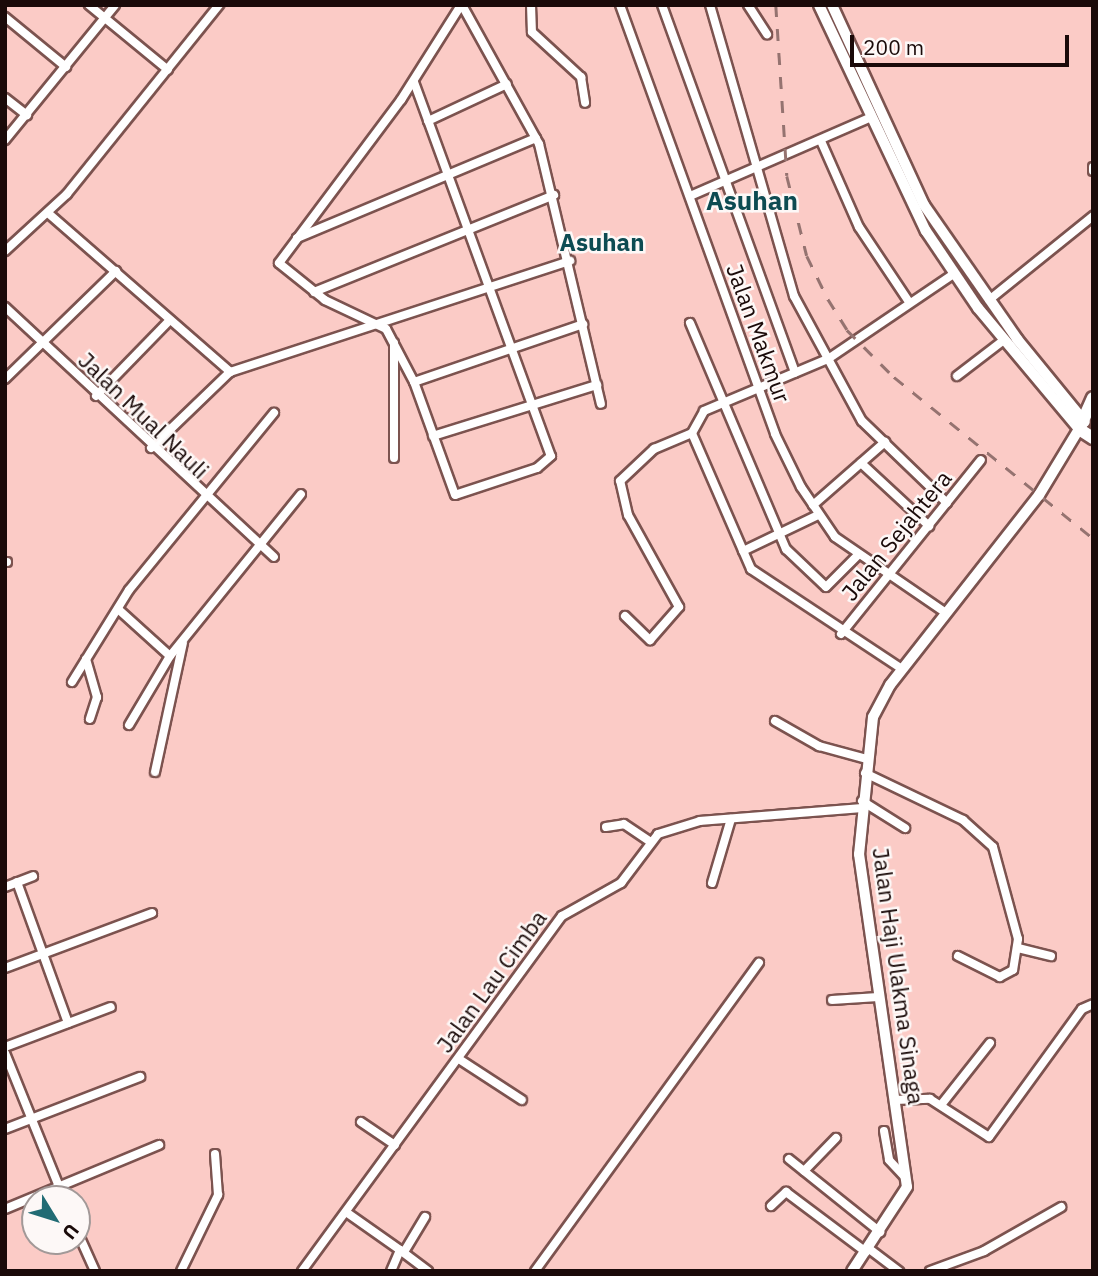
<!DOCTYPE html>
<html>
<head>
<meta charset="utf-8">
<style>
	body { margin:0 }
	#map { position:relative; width:1098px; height:1276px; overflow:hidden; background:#fbcbc6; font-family:"IBM Plex Sans",sans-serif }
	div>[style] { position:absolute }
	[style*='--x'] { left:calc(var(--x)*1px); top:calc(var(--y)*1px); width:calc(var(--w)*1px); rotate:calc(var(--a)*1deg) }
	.roads { filter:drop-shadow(2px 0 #7c534f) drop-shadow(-2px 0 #7c534f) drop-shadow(0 2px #7c534f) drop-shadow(0 -2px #7c534f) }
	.minor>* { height:8px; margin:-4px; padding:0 4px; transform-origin:4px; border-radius:4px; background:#fff }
	.major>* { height:10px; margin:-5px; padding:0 5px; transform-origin:5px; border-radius:5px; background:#fff }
	.highway>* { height:12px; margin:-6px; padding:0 6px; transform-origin:6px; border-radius:6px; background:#fff }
	.rail>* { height:2.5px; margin-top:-1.25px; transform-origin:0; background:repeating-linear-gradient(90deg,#957370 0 12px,transparent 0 24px) }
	span { translate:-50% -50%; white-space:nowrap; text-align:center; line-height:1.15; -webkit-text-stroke:5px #fdf8f7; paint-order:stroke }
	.street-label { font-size:23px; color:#1a0a09 }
	.neighbourhood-label { font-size:24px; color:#0d4b52; font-weight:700 }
	.quarter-label { font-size:26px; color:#0d4b52; font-weight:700 }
	.frame { position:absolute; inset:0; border:7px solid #1a0a09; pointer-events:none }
	.north { position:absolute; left:21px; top:1185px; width:70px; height:70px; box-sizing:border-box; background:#fdf8f7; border:2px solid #a29998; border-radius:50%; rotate:128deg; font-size:19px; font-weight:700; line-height:28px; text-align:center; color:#1a0a09 }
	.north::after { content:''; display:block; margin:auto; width:24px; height:32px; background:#216b74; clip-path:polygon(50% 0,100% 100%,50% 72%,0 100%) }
	.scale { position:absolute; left:850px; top:35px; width:219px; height:32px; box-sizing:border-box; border:4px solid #1a0a09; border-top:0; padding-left:9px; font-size:21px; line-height:24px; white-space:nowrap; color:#1a0a09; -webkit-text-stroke:5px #fdf8f7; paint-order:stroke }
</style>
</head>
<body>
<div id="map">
	<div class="roads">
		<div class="minor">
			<div style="--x:89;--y:5;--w:102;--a:39.4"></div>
			<div style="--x:462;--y:5;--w:159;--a:61"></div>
			<div style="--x:539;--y:144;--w:267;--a:76.6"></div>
			<div style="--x:531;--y:5;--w:27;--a:88"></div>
			<div style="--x:532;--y:32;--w:67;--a:42.6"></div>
			<div style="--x:581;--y:77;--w:26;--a:81"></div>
			<div style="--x:620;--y:5;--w:456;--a:70.1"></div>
			<div style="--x:775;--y:434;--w:59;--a:63.9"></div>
			<div style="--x:801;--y:487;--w:60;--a:55.8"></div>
			<div style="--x:835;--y:537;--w:135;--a:34.4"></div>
			<div style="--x:662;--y:5;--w:391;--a:70.1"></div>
			<div style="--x:710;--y:5;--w:303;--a:73.9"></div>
			<div style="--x:794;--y:296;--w:142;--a:61.5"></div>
			<div style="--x:862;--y:421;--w:118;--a:44"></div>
			<div style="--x:748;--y:5;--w:35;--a:57"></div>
			<div style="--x:5;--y:17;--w:79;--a:39.3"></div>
			<div style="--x:414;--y:82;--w:398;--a:69.9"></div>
			<div style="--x:551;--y:456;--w:18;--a:139"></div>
			<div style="--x:537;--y:468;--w:86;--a:161.8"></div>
			<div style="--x:455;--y:495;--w:120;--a:-109.9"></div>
			<div style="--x:414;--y:382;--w:60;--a:-117.8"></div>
			<div style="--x:386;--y:329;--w:68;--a:-154.6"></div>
			<div style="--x:325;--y:300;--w:59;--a:-141.2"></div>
			<div style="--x:279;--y:263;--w:204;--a:-53.2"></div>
			<div style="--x:401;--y:100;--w:112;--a:-57.7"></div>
			<div style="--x:5;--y:98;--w:28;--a:38"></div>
			<div style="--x:428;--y:121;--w:87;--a:-25.1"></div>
			<div style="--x:5;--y:140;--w:174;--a:-50.8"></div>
			<div style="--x:821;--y:141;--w:94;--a:66.2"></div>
			<div style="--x:859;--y:227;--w:90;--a:56.3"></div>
			<div style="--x:1093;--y:167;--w:4;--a:90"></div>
			<div style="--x:690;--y:196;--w:198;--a:-23.5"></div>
			<div style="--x:48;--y:213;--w:242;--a:41.1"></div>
			<div style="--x:297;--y:238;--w:259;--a:-22.7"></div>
			<div style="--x:5;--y:251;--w:84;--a:-42.6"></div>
			<div style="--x:67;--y:194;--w:243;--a:-51.2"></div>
			<div style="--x:314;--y:292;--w:259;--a:-22"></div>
			<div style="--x:989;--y:300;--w:134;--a:-38.9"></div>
			<div style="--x:5;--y:307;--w:367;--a:42.9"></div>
			<div style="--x:690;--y:323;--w:246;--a:67"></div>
			<div style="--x:786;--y:549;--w:55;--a:43.5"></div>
			<div style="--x:826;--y:587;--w:45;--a:-45"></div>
			<div style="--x:394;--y:343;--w:115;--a:90"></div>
			<div style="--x:957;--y:376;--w:59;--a:-37.5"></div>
			<div style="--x:5;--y:379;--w:155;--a:-44.2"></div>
			<div style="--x:414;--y:382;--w:179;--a:-18.9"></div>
			<div style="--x:96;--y:396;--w:106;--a:-45.8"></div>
			<div style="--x:433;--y:436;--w:172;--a:-17.3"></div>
			<div style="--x:151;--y:448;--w:110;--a:-43.9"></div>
			<div style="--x:230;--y:372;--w:358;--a:-18.1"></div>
			<div style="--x:861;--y:463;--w:93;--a:42.8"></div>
			<div style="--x:813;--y:505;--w:96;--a:-41.2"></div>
			<div style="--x:743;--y:551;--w:83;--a:-25.6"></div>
			<div style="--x:5;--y:562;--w:2;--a:0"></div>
			<div style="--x:118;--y:609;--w:70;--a:42.1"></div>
			<div style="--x:625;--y:616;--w:35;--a:44"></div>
			<div style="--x:650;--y:640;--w:44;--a:-48.7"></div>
			<div style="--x:679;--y:607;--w:105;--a:-119"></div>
			<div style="--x:628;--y:515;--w:35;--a:-103"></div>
			<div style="--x:620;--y:481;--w:47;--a:-43.3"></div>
			<div style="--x:654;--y:449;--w:41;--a:-22.8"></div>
			<div style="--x:841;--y:634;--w:223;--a:-51.2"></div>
			<div style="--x:86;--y:659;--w:40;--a:74"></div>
			<div style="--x:97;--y:697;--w:23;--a:108"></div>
			<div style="--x:902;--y:669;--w:181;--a:-146.5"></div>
			<div style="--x:751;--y:569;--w:148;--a:-113.5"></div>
			<div style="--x:692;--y:433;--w:25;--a:-61"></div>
			<div style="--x:704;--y:411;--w:134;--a:-22.8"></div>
			<div style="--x:828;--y:359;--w:153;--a:-34.1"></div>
			<div style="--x:72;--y:682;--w:108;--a:-58.2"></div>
			<div style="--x:129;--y:590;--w:229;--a:-50.7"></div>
			<div style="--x:775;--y:721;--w:51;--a:29.6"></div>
			<div style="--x:819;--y:746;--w:50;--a:15.2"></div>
			<div style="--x:129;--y:725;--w:80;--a:-59.3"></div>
			<div style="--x:170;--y:656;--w:208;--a:-51"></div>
			<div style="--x:155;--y:772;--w:132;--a:-77.8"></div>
			<div style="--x:865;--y:773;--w:109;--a:25.6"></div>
			<div style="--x:963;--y:820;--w:40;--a:42"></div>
			<div style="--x:993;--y:847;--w:95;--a:74.8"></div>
			<div style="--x:1018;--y:939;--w:31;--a:99"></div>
			<div style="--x:1013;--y:970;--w:15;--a:152"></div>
			<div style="--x:1000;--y:977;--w:47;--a:-153.4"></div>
			<div style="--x:862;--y:801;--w:51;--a:32.1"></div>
			<div style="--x:606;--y:827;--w:18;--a:-9"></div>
			<div style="--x:624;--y:824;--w:32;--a:34"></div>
			<div style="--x:17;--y:882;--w:150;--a:70.1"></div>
			<div style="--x:712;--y:883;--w:67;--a:-73.5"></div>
			<div style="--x:5;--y:887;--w:30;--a:-21"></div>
			<div style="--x:1018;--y:948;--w:34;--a:14"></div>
			<div style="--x:5;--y:968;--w:157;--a:-20.5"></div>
			<div style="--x:832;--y:1000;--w:46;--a:-3.7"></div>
			<div style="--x:5;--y:1047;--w:113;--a:-20.7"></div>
			<div style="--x:5;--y:1053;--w:157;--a:68"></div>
			<div style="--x:459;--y:1059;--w:75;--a:33.1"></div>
			<div style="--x:894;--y:1100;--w:36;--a:-2"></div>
			<div style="--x:930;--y:1099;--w:70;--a:32.8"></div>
			<div style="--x:989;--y:1137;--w:158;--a:-54"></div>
			<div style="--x:1082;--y:1009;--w:12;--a:-24"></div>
			<div style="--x:941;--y:1105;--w:79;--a:-51.7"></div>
			<div style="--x:361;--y:1122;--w:41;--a:34.1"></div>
			<div style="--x:5;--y:1129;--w:145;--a:-21.1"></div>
			<div style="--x:884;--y:1131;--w:29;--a:80"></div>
			<div style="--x:889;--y:1160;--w:22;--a:47"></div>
			<div style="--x:789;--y:1159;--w:117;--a:38.7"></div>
			<div style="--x:804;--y:1171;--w:46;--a:-45.9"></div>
			<div style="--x:771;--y:1206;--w:21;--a:-43"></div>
			<div style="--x:786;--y:1192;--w:100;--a:36.9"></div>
			<div style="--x:5;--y:1209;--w:167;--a:-22.6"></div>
			<div style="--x:346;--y:1212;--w:66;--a:35.1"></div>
			<div style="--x:400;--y:1250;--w:23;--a:113"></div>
			<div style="--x:77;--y:1231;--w:44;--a:65.8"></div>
			<div style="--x:868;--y:1248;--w:39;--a:37"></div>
			<div style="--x:400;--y:1250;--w:35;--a:37"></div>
			<div style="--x:404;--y:1252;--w:41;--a:-59"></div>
			<div style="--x:181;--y:1271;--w:85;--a:-64"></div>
			<div style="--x:218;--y:1195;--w:41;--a:-94.2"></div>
			<div style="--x:302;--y:1271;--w:440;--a:-53.8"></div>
			<div style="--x:562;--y:916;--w:68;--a:-29.2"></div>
			<div style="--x:621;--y:883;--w:61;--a:-52.9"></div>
			<div style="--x:658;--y:834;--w:44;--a:-17.2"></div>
			<div style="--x:700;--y:821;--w:162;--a:-4.6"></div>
			<div style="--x:535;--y:1271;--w:381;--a:-54"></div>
			<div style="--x:930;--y:1271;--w:58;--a:-20.3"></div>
			<div style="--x:984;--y:1251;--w:89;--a:-29.7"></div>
		</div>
		<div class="major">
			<div style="--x:819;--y:5;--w:250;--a:64.7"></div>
			<div style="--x:926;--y:231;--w:93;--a:56"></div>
			<div style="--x:978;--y:308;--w:158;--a:50.1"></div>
			<div style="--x:1079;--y:429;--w:77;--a:121.2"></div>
			<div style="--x:1039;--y:495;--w:241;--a:128.1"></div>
			<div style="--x:890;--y:685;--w:36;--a:118"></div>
			<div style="--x:873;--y:717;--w:138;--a:95.8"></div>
			<div style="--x:859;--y:854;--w:336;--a:81.8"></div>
			<div style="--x:907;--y:1187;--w:100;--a:123.2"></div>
			<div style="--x:832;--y:5;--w:220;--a:65.3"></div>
			<div style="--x:924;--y:205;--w:163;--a:55.2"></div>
			<div style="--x:1017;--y:339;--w:107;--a:50.7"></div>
		</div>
		<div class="highway">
			<div style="--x:1093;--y:398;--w:34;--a:114"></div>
			<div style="--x:1079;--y:429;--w:17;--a:33"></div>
		</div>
	</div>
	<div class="rail">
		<div style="--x:776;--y:5;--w:171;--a:86.3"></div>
		<div style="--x:787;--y:176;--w:82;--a:76"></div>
		<div style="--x:807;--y:256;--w:48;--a:64"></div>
		<div style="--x:828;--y:299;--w:36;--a:58"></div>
		<div style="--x:847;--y:330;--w:66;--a:45"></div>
		<div style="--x:894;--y:377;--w:256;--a:39"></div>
	</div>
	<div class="street-label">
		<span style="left:759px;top:333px;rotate:70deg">Jalan Makmur</span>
		<span style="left:144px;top:415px;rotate:44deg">Jalan Mual Nauli</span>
		<span style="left:896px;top:535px;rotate:-51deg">Jalan Sejahtera</span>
		<span style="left:899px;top:976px;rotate:82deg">Jalan Haji Ulakma Sinaga</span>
		<span style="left:491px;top:981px;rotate:-54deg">Jalan Lau Cimba</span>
	</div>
	<div class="neighbourhood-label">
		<span style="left:602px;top:243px">Asuhan</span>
	</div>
	<div class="quarter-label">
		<span style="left:752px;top:201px">Asuhan</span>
	</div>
	<div class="frame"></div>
	<div class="north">U</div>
	<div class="scale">200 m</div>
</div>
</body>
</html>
